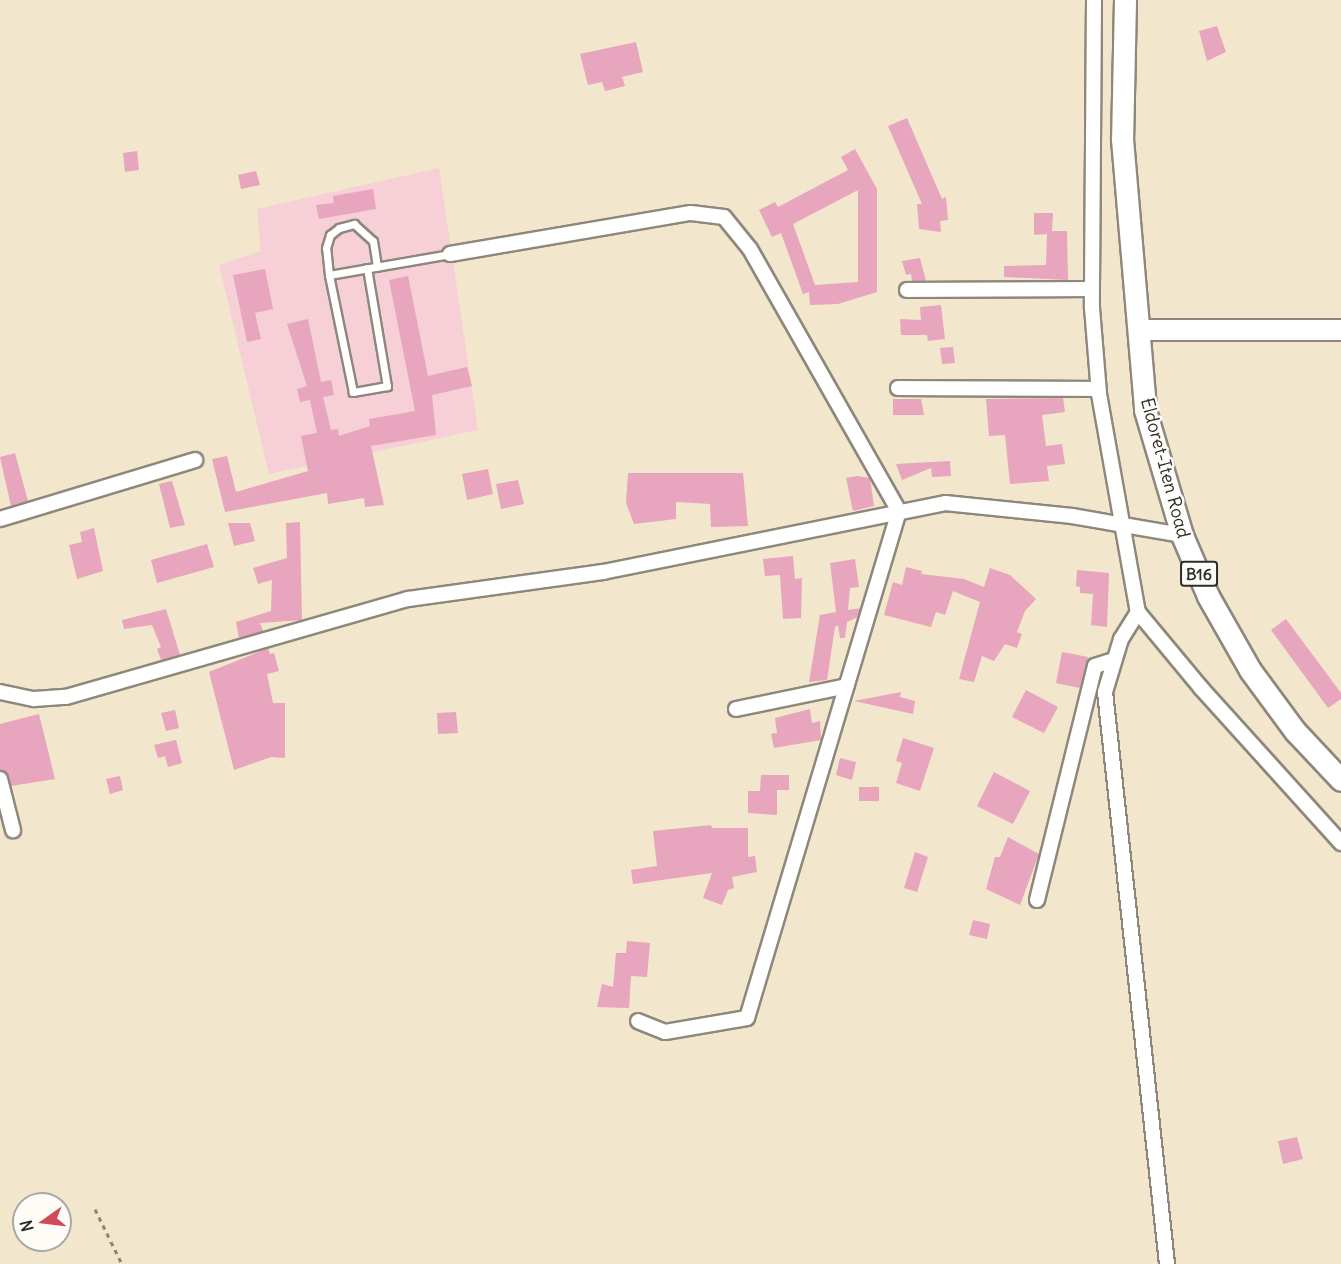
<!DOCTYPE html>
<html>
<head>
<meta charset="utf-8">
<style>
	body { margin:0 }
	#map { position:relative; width:1341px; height:1264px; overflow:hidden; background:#f2e6cd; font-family:Delius,sans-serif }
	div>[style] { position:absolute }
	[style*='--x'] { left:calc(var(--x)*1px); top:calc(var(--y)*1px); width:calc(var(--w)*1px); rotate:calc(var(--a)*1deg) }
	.built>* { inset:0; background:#f6cfd7 }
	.building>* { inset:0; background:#e7a5be }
	.path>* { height:3px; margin-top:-1.5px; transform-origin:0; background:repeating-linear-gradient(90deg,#8e887c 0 4.5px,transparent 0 9px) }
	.roads { filter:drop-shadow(2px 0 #8e887c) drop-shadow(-2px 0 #8e887c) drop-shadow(0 2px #8e887c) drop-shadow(0 -2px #8e887c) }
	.lane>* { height:7px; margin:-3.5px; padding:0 3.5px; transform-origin:3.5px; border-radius:3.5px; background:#fff }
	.street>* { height:14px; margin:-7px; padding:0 7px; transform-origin:7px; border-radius:7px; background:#fff }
	.secondary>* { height:20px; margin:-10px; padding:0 10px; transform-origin:10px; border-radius:10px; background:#fff }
	.primary>* { height:21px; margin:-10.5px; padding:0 10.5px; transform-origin:10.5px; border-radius:10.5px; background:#fff }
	span { translate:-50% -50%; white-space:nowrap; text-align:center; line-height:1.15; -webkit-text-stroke:5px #fdfcf7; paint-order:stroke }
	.shield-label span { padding:2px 4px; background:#fdfcf7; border:2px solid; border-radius:4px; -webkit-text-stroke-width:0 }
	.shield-label { font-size:16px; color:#2b2b2b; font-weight:700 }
	.street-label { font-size:18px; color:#2b2b2b }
	.north { position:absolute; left:12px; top:1192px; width:60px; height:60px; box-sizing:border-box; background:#fdfcf7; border:2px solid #a9a8a5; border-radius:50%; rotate:256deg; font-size:16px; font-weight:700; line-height:24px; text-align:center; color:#2b2b2b }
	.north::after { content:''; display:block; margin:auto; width:21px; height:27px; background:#d1495b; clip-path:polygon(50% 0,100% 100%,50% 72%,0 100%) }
</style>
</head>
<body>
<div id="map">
	<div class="built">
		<div style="clip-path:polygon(439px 168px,478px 430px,269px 474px,219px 265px,261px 251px,257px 209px)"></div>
	</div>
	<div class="building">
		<div style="clip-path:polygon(1217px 26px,1226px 52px,1207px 61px,1199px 31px)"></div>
		<div style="clip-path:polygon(636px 42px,643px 72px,622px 77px,625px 86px,605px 91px,602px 82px,588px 85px,580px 54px)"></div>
		<div style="clip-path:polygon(907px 118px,942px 199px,946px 197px,948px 220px,940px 221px,941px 232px,919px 229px,917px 204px,922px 204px,888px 126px)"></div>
		<div style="clip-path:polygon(evenodd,855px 149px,877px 189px,877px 292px,838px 304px,810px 305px,809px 292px,803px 294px,781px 233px,772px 237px,759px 210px,775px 202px,778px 207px,848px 170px,841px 157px,855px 149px,858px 190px,858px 282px,815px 285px,793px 224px,858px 190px)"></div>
		<div style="clip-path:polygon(137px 151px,139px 170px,125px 172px,123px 153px)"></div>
		<div style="clip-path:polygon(256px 171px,260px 185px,241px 189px,238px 175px)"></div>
		<div style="clip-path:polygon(373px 189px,376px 209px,319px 219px,316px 205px,334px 203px,333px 196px)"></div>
		<div style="clip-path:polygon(1034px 213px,1053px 213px,1052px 231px,1067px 231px,1068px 280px,1004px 277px,1004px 266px,1046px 265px,1047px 234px,1034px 235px)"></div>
		<div style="clip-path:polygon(920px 258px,926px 281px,912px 281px,911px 274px,906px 275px,902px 261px)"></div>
		<div style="clip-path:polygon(265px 269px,273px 309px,255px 313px,261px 339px,247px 342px,233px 275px)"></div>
		<div style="clip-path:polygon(408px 276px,428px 376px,467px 367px,472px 386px,432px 395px,436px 435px,371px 446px,384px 505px,365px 507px,364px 498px,328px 504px,327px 493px,225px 512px,212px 459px,227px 456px,236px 492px,308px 471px,301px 436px,317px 433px,310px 400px,300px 402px,297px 389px,307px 386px,287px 324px,308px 319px,321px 382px,331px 380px,334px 395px,323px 397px,331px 430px,338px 429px,339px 436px,370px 426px,369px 419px,415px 411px,389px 280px)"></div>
		<div style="clip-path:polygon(941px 305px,945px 339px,928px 341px,927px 335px,901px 335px,900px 319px,921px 320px,920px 307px)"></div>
		<div style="clip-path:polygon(953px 347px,955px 363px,942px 364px,940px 348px)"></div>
		<div style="clip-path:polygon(1063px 398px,1065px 412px,1042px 415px,1046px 446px,1062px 444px,1065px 464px,1047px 466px,1049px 481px,1010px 484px,1005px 435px,989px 436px,986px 399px)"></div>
		<div style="clip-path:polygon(893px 399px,921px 399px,924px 415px,893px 415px)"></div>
		<div style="clip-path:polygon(15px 453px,28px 501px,11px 506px,0 457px)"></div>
		<div style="clip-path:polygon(950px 461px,951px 476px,932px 477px,931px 468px,902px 480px,896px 464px)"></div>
		<div style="clip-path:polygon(488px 469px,493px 494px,467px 500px,462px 474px)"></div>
		<div style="clip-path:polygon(628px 473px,743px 473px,748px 526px,711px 527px,710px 504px,676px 502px,676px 519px,634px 524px,626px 503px)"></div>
		<div style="clip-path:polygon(857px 476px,870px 478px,874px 506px,853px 511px,846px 478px)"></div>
		<div style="clip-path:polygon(518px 480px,524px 504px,501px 509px,496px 484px)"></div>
		<div style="clip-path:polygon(172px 481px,185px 525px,170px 528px,159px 484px)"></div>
		<div style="clip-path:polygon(300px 522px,302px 620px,260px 623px,263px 631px,239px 638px,236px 622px,271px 611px,272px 580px,258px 584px,253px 568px,287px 558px,286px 523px)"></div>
		<div style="clip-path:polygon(228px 523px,250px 523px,255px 541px,234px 546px)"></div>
		<div style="clip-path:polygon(94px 528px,103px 571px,77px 579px,69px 545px,82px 542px,80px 532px)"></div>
		<div style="clip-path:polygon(207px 544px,214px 567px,157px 583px,151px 560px)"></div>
		<div style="clip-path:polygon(793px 556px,795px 579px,802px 578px,801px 618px,783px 619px,780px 575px,765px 576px,763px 559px)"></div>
		<div style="clip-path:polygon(855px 559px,859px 587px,850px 588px,848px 610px,861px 608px,858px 617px,847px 622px,845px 638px,840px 638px,838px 625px,835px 627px,827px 680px,809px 682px,820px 615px,836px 612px,830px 563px)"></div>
		<div style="clip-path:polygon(906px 567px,922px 571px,921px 574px,964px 579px,984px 587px,990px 568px,1010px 575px,1036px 599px,1025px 611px,1017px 632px,1022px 634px,1017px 648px,1005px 644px,994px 661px,982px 656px,974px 682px,959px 679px,980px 602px,953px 591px,945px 615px,936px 612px,931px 627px,884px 615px,893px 582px,902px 585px)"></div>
		<div style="clip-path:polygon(1077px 570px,1109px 573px,1107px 627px,1091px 625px,1093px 594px,1080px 593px,1080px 587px,1076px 586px)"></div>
		<div style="clip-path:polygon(166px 609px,180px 655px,161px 660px,157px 649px,161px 647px,152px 625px,124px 629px,122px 620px)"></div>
		<div style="clip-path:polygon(1286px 619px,1341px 693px,1341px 699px,1328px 708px,1271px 630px)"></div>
		<div style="clip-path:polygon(268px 648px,270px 654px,274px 653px,279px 671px,267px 674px,273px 703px,285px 703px,285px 758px,271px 757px,234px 770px,209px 672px)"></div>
		<div style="clip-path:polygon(1062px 652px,1088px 657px,1080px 688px,1056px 683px)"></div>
		<div style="clip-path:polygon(1026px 690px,1058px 707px,1044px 733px,1012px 717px)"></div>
		<div style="clip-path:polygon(901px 692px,900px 697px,915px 701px,913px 714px,854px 701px)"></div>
		<div style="clip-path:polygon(810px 709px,812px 723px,820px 721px,821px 740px,774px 748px,771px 734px,777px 733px,775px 718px)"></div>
		<div style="clip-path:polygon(175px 710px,179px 728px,166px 731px,161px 713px)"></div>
		<div style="clip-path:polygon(456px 712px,458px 733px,438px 734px,437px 713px)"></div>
		<div style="clip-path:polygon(39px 714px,55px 779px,11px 786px,7px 773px,0 770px,0 724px)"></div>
		<div style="clip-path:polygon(903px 738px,934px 748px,920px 791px,896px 783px,902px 763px,896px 761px)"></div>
		<div style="clip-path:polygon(176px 740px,182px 763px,168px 767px,165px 756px,158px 758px,154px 745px)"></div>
		<div style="clip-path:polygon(840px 758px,856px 762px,852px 780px,836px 775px)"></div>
		<div style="clip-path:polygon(994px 772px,1030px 791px,1013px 824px,977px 806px)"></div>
		<div style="clip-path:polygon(761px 775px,789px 775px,789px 790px,777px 790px,777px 815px,748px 813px,748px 791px,760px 791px)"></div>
		<div style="clip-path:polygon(120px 776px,123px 790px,110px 794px,106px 779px)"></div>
		<div style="clip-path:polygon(859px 787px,879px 787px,879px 801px,859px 801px)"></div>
		<div style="clip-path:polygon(711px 825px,712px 828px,748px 828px,748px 857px,755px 856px,757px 872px,732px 877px,734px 888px,728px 890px,722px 905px,703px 898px,712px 873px,633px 884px,631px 870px,657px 866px,653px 831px)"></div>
		<div style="clip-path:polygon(1008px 837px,1039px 854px,1020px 905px,986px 889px,995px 857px,1000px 857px)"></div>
		<div style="clip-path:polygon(915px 852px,928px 857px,917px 892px,904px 888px)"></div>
		<div style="clip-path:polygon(973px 920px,990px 924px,987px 939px,969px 935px)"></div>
		<div style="clip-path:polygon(627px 941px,650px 943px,647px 977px,631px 976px,629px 1008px,597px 1007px,602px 984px,613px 987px,616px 953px,626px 953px)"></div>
		<div style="clip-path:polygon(1297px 1137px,1303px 1159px,1283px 1164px,1278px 1141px)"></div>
	</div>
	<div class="path">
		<div style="--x:95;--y:1209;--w:61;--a:63.9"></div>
	</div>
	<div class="roads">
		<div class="lane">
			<div style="--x:367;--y:268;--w:120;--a:80.4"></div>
			<div style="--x:387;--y:386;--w:35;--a:170"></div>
			<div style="--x:353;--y:392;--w:119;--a:-101.6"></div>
			<div style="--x:329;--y:275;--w:123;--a:-9.8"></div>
			<div style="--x:329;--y:275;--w:27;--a:-96"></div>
			<div style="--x:326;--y:248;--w:14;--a:-73"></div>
			<div style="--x:330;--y:235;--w:11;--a:-38"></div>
			<div style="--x:339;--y:228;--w:16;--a:-15"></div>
			<div style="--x:354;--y:224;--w:25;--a:42"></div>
			<div style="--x:373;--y:241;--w:26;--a:81"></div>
		</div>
		<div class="street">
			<div style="--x:1094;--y:0;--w:308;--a:90.4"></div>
			<div style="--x:1092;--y:308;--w:86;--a:85.3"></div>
			<div style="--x:1099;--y:394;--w:221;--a:79.9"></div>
			<div style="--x:1138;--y:612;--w:32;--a:122"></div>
			<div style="--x:1121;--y:639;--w:55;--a:106.8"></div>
			<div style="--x:1105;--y:692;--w:575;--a:83.81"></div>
			<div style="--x:450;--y:254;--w:244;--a:-9.7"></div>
			<div style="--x:691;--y:213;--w:33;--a:7"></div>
			<div style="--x:724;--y:217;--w:41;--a:50.9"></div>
			<div style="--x:750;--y:249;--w:301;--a:60.4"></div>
			<div style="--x:899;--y:511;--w:529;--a:106.69"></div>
			<div style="--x:747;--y:1018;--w:83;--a:170.3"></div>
			<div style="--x:665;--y:1032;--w:29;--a:-158"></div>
			<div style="--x:907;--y:290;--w:185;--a:-0.3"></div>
			<div style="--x:898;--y:388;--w:200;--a:0.3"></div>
			<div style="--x:0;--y:519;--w:204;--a:-16.8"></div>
			<div style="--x:1138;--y:612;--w:99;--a:50.3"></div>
			<div style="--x:1201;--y:688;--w:209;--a:47.9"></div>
			<div style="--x:0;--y:692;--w:35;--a:12"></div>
			<div style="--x:34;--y:699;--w:32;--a:-4"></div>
			<div style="--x:66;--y:697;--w:356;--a:-16"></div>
			<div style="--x:408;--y:599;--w:197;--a:-7.9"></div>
			<div style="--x:603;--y:572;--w:349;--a:-11.4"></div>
			<div style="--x:945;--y:503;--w:128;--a:5.8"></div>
			<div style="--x:1072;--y:516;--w:112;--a:9.8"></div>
			<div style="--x:736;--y:709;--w:113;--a:-11.7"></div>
			<div style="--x:0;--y:779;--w:53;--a:75.7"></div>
			<div style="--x:1037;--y:900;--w:241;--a:-76.1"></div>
			<div style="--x:1095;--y:666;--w:19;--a:-18"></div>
		</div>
		<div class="secondary">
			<div style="--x:1139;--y:330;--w:202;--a:0"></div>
		</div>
		<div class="primary">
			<div style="--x:1125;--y:0;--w:139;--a:91.2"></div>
			<div style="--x:1122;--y:139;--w:272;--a:85.1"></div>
			<div style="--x:1145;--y:410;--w:130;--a:73.5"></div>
			<div style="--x:1182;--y:535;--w:66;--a:66.9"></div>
			<div style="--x:1208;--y:596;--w:85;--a:60.4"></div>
			<div style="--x:1250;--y:670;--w:76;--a:53.6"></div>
			<div style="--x:1295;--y:731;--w:67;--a:46.8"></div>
		</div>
	</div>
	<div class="shield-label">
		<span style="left:1199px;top:574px">B16</span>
	</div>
	<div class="street-label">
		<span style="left:1165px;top:468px;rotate:75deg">Eldoret-Iten Road</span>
	</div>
	<div class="north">N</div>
</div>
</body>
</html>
